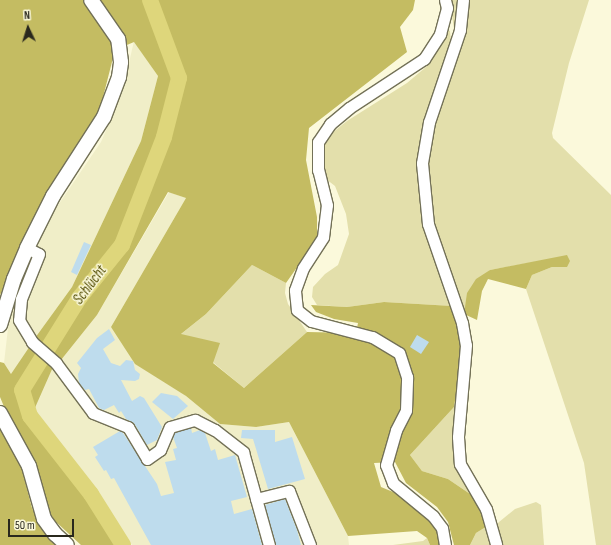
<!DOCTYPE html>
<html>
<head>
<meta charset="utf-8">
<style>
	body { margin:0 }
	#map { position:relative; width:611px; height:545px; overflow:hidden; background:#fbf9db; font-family:"Sofia Sans Condensed",sans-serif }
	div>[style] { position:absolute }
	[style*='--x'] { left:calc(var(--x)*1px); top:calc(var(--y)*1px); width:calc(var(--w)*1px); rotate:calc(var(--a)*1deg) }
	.built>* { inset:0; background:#f0eec8 }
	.green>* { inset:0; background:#e3dfab }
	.forest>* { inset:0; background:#c4bc62 }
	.river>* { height:16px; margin:-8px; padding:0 8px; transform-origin:8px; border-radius:8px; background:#ded67b }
	.building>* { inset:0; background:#bedced }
	.roads { filter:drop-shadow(1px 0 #737157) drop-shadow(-1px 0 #737157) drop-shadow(0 1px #737157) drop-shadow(0 -1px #737157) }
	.minor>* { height:11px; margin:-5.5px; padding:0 5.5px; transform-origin:5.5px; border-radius:5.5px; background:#fff }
	.major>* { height:14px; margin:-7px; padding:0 7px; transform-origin:7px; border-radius:7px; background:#fff }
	span { translate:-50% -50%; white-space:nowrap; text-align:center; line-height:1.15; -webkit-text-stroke:3px #fbf9db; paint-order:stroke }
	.water-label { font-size:15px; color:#524c00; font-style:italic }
	.north { position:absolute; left:8px; top:8px; width:40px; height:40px; -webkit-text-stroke:3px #fbf9db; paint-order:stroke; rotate:356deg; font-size:11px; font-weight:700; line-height:16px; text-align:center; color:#29281d }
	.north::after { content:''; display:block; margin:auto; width:14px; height:18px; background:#29281d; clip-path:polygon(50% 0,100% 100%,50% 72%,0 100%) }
	.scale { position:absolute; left:8px; top:519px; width:66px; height:18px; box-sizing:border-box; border:2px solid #29281d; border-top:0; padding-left:5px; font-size:12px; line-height:14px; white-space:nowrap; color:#29281d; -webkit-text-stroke:3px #fbf9db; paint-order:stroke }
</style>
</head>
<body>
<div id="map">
	<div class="built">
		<div style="clip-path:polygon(134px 41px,158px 76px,141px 141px,72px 287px,35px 338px,61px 360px,97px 315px,169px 192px,186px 198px,111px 327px,186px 396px,220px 424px,256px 427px,289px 422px,348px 536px,349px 545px,132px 545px,34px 410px,4px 363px,8px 328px,18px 293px,50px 217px,101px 142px,122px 93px)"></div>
	</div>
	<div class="green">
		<div style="clip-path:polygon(450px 0,460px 0,455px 36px,452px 15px)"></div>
		<div style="clip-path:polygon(468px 0,589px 0,569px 63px,552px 133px,553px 138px,611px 195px,611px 545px,596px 545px,584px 463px,526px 289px,532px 275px,552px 267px,566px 267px,567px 256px,490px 270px,464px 314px,434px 231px,427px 176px,428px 154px,434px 118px,465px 33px)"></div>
		<div style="clip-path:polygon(447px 30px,450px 31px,451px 41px,423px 129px,418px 153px,420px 172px,452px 306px,384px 302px,347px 307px,317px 305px,312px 297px,313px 287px,325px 274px,338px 265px,349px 234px,346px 214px,335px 186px,326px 179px,323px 145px,332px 133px,347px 121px,407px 83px,426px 67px,440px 48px)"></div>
		<div style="clip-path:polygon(252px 265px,286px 283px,285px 293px,288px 304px,307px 332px,244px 388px,180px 335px,206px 314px)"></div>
		<div style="clip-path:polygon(454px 407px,454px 455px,473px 496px,448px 479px,422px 471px,410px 455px)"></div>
		<div style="clip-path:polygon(536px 502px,541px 505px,544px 545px,499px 545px,496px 526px,499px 522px,515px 509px)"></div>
		<div style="clip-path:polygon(489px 525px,494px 545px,470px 545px,476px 533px)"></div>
		<div style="clip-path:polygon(427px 538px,430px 545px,393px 545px,423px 541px)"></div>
	</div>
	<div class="forest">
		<div style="clip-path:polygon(0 0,415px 0,413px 10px,400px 27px,407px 52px,309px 128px,306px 160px,317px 217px,317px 239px,286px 283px,252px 265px,206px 314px,181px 334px,220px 343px,213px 363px,244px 388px,307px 332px,356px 333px,358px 323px,334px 319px,316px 312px,311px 305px,347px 307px,384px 302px,452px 306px,464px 346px,454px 407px,410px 455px,422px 471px,448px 479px,473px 496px,489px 525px,476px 533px,470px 545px,454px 545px,448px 522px,437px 507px,406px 483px,395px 462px,374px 463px,381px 487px,398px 494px,435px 522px,442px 545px,430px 545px,427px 538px,417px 531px,348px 536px,289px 422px,256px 427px,220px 424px,186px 396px,135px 364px,111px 327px,186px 198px,168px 192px,97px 315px,61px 360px,35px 338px,72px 287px,141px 141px,158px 76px,134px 42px,115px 50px,99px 113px,60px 179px,0 295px)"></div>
		<div style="clip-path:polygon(567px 255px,570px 261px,567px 267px,552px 267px,532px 275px,526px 289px,488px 279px,482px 291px,477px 320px,464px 314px,467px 293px,476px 279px,490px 270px)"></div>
		<div style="clip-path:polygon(30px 346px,53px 367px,34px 410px,102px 502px,129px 545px,81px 545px,55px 521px,45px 505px,0 397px,0 362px,4px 363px,11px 374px)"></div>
		<div style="clip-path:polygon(0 425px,19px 458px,32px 508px,42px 528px,59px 545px,0 545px)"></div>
	</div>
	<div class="river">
		<div style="--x:123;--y:545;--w:60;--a:-122.1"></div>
		<div style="--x:91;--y:494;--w:99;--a:-128"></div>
		<div style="--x:30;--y:416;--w:27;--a:-107"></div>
		<div style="--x:22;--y:390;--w:110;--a:-58.1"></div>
		<div style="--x:80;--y:297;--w:67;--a:-51.1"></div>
		<div style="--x:122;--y:245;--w:116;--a:-68.7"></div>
		<div style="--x:164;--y:137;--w:61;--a:-75.7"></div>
		<div style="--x:179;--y:78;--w:83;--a:-110.4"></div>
	</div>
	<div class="building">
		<div style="clip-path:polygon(84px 242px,91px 245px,77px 275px,71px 272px)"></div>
		<div style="clip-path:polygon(109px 329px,115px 340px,103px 349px,111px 363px,120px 366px,126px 360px,133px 361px,135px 370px,140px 374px,139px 379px,135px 381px,121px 380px,132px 401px,140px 396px,144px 398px,162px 427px,157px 440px,147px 445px,134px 423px,126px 419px,121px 411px,119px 413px,114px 405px,104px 410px,99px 408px,89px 389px,85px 390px,79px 383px,78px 374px,81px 368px,77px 363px,97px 338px)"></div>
		<div style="clip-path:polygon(417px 335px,429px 342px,421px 354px,410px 347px)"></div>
		<div style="clip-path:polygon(161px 393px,177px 396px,188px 406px,173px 419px,152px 402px)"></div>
		<div style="clip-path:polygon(191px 428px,192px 433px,200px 430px,205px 433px,211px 451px,215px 449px,218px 460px,235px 455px,247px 497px,231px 501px,234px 514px,252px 509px,262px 545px,151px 545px,114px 478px,111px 479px,106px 470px,104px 471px,95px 457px,98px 455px,93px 447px,120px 431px,123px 433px,157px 484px,161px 496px,174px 493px,165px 462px,176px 460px,173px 449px,177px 448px,173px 437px,175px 433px)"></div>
		<div style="clip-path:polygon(242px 430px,275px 430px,275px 442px,292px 437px,305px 479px,268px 489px,253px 439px,241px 438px)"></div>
		<div style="clip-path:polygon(285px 499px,297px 530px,301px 545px,276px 545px,265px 505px)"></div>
	</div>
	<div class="roads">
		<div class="minor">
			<div style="--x:463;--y:0;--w:30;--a:96"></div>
			<div style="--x:460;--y:30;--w:97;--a:108.6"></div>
			<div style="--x:429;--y:122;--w:42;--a:99.7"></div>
			<div style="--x:422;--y:163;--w:61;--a:84.4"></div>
			<div style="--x:428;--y:224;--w:105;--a:71"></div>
			<div style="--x:462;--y:323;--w:22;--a:80"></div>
			<div style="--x:466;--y:345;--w:92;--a:95"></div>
			<div style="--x:458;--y:437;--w:27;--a:86"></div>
			<div style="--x:460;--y:464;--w:52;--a:60"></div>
			<div style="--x:486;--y:509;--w:37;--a:74"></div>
			<div style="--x:27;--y:248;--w:13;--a:27"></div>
			<div style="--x:39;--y:254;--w:48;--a:111.8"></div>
			<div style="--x:21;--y:299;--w:21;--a:95"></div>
			<div style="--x:19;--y:320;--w:26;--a:59"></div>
			<div style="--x:32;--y:342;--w:32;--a:41"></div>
			<div style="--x:56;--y:363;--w:62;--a:53.5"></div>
			<div style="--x:93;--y:413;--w:38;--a:22"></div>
			<div style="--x:128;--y:427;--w:37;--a:59"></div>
			<div style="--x:147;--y:459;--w:16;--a:-35"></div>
			<div style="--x:160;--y:450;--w:25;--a:-67"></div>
			<div style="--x:170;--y:427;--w:26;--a:-16"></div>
			<div style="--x:195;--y:420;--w:22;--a:27"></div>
			<div style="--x:215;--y:430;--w:36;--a:38"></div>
			<div style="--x:243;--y:452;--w:97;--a:74.4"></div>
			<div style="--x:256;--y:499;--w:34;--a:-14"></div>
			<div style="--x:289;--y:491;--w:58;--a:68.7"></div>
			<div style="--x:445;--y:545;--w:17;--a:-100"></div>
			<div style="--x:442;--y:528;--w:15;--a:-127"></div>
			<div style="--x:433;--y:516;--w:52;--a:-140.5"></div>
			<div style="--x:393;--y:483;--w:19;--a:-111"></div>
			<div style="--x:386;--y:465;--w:36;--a:-74"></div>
			<div style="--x:396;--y:430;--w:22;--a:-63"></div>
			<div style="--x:406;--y:410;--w:33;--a:-88"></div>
			<div style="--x:407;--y:377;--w:25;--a:-108"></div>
			<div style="--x:399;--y:353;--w:31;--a:-149"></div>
			<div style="--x:372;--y:337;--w:63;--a:-165.3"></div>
			<div style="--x:311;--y:321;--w:18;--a:-142"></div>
			<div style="--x:297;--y:310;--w:20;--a:-96"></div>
			<div style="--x:295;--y:290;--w:23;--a:-70"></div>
			<div style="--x:303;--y:268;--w:37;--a:-57"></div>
			<div style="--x:323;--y:237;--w:32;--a:-83"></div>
			<div style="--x:327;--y:205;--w:36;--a:-104"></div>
			<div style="--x:318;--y:170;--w:28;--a:-90"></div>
			<div style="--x:318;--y:142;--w:22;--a:-56"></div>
			<div style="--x:330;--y:124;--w:25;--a:-40"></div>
			<div style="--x:349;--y:108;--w:90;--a:-33.2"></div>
			<div style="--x:424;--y:59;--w:30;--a:-57"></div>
			<div style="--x:440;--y:34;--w:27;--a:-75"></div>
			<div style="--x:447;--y:8;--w:8;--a:-104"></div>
		</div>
		<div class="major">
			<div style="--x:0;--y:325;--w:48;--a:-73.1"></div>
			<div style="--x:14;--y:279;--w:34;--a:-67"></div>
			<div style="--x:27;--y:248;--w:58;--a:-63.4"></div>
			<div style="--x:53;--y:196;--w:94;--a:-57.2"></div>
			<div style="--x:104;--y:117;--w:43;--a:-69.4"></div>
			<div style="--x:119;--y:77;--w:15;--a:-82"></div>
			<div style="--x:121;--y:62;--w:23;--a:-97"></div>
			<div style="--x:118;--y:39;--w:47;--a:-124.7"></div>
			<div style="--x:0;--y:413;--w:60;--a:61.3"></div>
			<div style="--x:29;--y:466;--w:55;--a:74.2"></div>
			<div style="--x:44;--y:519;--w:19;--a:54"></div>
			<div style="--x:55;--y:534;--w:16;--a:43"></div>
		</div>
	</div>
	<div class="water-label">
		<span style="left:90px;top:285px;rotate:-53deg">Schlücht</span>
	</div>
	<div class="north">N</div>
	<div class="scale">50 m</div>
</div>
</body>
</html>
